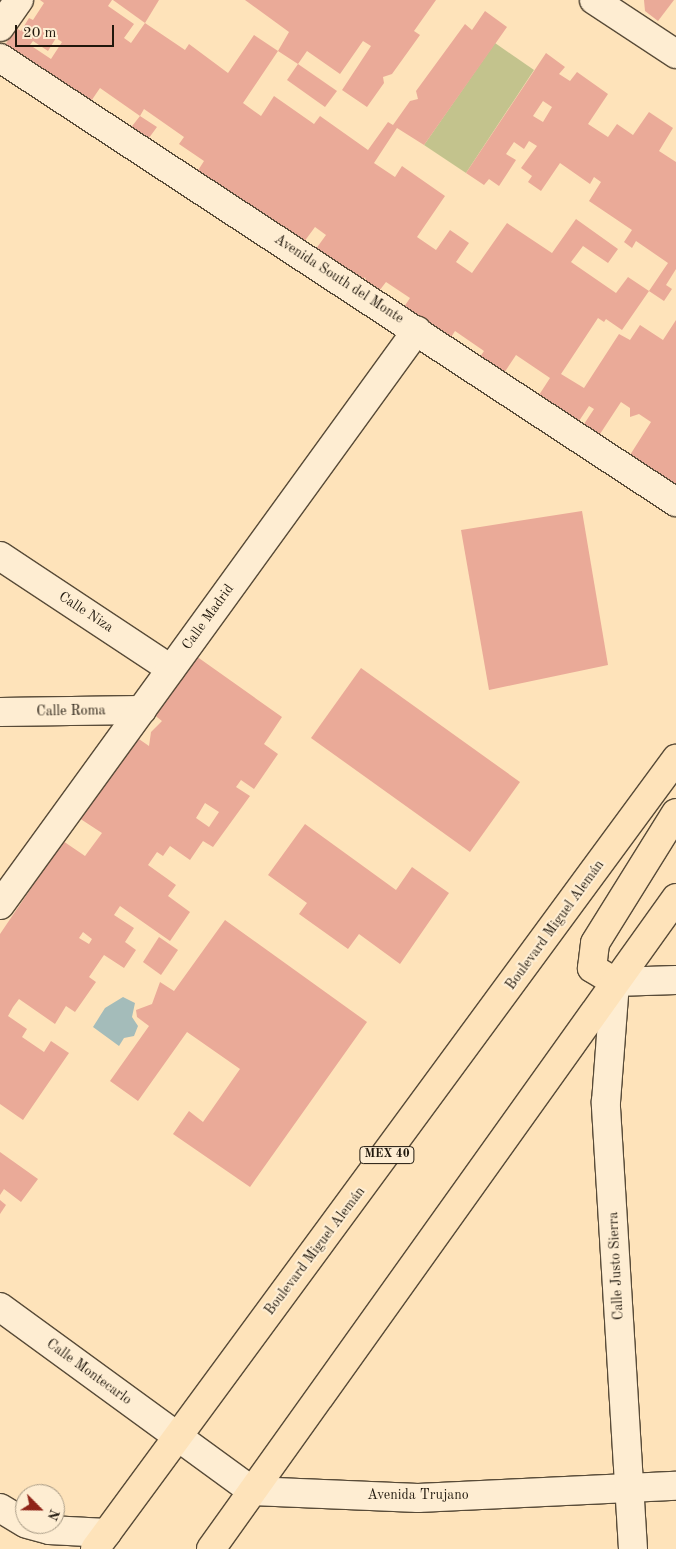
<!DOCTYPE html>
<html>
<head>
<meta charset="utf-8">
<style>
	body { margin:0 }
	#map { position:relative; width:676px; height:1549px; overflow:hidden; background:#fee3ba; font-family:"Old Standard TT",serif }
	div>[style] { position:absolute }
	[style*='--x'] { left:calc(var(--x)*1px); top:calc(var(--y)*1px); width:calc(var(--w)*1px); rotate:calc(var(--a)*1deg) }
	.green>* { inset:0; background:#c3c38d }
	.water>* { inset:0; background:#a4bcba }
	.building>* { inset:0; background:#eaaa98 }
	.roads { filter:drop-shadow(1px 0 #584b38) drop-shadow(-1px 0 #584b38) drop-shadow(0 1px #584b38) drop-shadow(0 -1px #584b38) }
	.minor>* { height:28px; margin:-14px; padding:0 14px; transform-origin:14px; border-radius:14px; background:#feedd2 }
	.highway>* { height:28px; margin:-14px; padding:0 14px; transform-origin:14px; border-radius:14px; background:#fee3ba }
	span { translate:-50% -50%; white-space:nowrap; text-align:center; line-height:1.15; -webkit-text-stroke:4px #feedd2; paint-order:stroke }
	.shield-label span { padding:1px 4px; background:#feedd2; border:1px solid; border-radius:4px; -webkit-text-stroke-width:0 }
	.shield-label { font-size:12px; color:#20180d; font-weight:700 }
	.street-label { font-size:14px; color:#20180d }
	.north { position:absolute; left:15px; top:1484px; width:50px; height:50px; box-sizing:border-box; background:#feedd2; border:1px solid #a59883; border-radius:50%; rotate:113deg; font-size:14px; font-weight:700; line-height:20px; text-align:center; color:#20180d }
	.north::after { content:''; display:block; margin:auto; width:18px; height:22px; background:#8f2418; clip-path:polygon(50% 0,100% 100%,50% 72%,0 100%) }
	.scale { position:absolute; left:15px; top:25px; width:99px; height:22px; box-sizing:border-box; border:2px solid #20180d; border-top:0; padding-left:6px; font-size:15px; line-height:18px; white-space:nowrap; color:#20180d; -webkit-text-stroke:4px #feedd2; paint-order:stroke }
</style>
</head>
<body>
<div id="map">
	<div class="green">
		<div style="clip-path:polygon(495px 43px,534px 70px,466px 173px,424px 145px)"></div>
	</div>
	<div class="water">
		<div style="clip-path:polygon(123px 997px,135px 1003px,132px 1017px,138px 1026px,134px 1036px,124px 1038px,119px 1046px,93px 1027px,105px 1008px)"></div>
	</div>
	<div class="building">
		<div style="clip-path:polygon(evenodd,40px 0,112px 0,108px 6px,134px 24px,124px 38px,131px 43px,145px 23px,185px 50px,189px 44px,228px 73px,254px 35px,278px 51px,289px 32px,245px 0,436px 0,414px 31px,420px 35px,392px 74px,383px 77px,384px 83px,367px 107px,342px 90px,371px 46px,363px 41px,340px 74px,307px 51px,298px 64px,278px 51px,243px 103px,261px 116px,274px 96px,314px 124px,320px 116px,368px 150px,388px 122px,393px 125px,410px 101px,418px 99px,416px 91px,465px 24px,472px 30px,485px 11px,507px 27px,424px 145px,397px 128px,374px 163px,395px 177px,402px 166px,445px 196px,417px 237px,436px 250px,450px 230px,469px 243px,456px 262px,472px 273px,507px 223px,552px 253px,576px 219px,618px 249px,608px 263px,583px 246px,571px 262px,616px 293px,628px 277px,649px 291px,622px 330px,606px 319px,604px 322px,598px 318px,561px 374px,584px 388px,619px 334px,630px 340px,640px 325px,663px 340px,676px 320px,676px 484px,630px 455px,651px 422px,639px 414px,630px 417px,630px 408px,621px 402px,600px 434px,584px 424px,594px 409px,589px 406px,579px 421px,539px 395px,550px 378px,516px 355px,504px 373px,480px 357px,484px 351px,455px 331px,448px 342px,402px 310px,410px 298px,386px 282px,376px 295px,368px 289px,365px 277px,359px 285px,313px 253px,326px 235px,315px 227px,301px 246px,197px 172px,204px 161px,179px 144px,184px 137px,144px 109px,140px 116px,157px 127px,146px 142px,129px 130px,140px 116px,100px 88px,85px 110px,5px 45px,16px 28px,21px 31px,29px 18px,33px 20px,44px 3px,40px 0,56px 38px,62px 42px,51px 59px,30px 45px,33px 41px,48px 51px,56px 38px)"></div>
		<div style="clip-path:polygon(113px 0,159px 0,145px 23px)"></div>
		<div style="clip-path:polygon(644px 0,674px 0,658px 21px,645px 11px)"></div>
		<div style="clip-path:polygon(evenodd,546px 53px,565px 67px,559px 74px,570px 81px,577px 72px,608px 94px,588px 124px,608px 137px,617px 124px,633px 135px,649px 112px,673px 128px,659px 151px,676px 162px,676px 269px,666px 285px,672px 289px,664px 301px,649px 291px,668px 263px,636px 241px,632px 248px,624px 242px,632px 230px,589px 201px,601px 182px,594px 177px,590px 184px,560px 163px,541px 191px,528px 182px,532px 176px,521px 168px,537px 146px,529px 141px,524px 149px,514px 142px,506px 154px,516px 160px,499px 186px,489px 179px,484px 185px,466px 173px,546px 53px,543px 101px,552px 107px,543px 122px,533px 116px,543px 101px)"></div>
		<div style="clip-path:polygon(298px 64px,337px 91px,325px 107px,287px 80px)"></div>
		<div style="clip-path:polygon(582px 511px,608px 665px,489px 690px,461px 530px)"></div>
		<div style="clip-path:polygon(evenodd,196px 656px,282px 717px,264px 744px,278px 754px,254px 789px,241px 780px,236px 787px,250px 796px,213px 847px,203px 841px,190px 860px,170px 846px,163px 856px,157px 852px,148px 865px,176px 885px,168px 896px,190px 912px,170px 941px,120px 906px,114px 915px,134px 928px,125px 942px,136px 950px,124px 968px,104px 955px,89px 977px,96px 982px,75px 1012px,66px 1006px,55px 1024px,19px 999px,13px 1007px,8px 1016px,27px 1029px,22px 1037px,44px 1052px,51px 1041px,69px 1053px,23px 1120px,0 1104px,0 934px,63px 841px,85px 856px,102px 833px,79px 818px,136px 737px,149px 746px,151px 732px,162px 721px,153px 714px,196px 656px,205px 803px,219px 812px,209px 827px,196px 818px,205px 803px,196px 656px,83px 932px,92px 939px,89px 944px,79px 938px,83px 932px)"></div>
		<div style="clip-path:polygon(361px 668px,520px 782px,470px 852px,311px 738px)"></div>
		<div style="clip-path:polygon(305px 824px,396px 890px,412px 867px,449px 893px,400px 964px,359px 934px,348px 949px,299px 914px,307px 903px,268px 875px)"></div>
		<div style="clip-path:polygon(225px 920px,367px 1022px,250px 1187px,173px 1134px,189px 1111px,203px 1122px,240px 1069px,187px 1032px,138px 1101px,110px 1081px,149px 1026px,137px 1017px,136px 1010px,152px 1004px,160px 982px,174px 991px)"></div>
		<div style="clip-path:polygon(159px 937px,178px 950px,161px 975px,143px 962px)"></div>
		<div style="clip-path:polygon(0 1152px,38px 1179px,21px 1202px,4px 1189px,0 1195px)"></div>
		<div style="clip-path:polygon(0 1200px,6px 1205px,0 1214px)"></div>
	</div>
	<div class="roads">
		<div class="minor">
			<div style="--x:594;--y:0;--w:98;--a:33.4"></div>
			<div style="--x:0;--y:27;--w:33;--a:-55"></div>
			<div style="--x:0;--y:58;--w:809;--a:33.3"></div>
			<div style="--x:0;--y:556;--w:205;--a:33.5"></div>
			<div style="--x:0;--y:712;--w:142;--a:-0.8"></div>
			<div style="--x:0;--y:905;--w:710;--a:-54.05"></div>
			<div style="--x:0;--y:1307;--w:312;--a:36.1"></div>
			<div style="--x:252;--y:1491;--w:166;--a:2.4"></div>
			<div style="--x:418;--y:1498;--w:258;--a:-2.7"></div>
			<div style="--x:0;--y:1508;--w:29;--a:31"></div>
			<div style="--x:27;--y:1524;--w:23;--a:15"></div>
			<div style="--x:49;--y:1530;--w:58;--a:3"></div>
			<div style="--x:633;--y:1549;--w:448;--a:-93.5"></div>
			<div style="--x:606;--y:1102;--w:120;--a:-85.7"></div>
			<div style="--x:615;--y:982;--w:61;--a:-1.9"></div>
		</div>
		<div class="highway">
			<div style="--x:615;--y:982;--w:27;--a:-149"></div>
			<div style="--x:592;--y:968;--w:25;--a:-83"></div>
			<div style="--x:595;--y:943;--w:153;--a:-58.1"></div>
			<div style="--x:95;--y:1549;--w:981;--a:-53.67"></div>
			<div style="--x:211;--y:1549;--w:800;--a:-54.46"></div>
		</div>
	</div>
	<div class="shield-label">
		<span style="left:387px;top:1155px">MEX 40</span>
	</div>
	<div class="street-label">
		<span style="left:339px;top:279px;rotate:33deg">Avenida South del Monte</span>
		<span style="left:86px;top:612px;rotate:33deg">Calle Niza</span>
		<span style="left:208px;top:617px;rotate:-54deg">Calle Madrid</span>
		<span style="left:71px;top:711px;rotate:-1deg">Calle Roma</span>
		<span style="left:555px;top:925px;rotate:-54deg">Boulevard Miguel Alemán</span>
		<span style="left:315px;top:1251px;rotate:-53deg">Boulevard Miguel Alemán</span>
		<span style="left:616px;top:1266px;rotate:-93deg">Calle Justo Sierra</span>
		<span style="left:89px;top:1372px;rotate:36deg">Calle Montecarlo</span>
		<span style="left:418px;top:1495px">Avenida Trujano</span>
	</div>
	<div class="north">N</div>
	<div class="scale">20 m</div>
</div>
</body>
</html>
